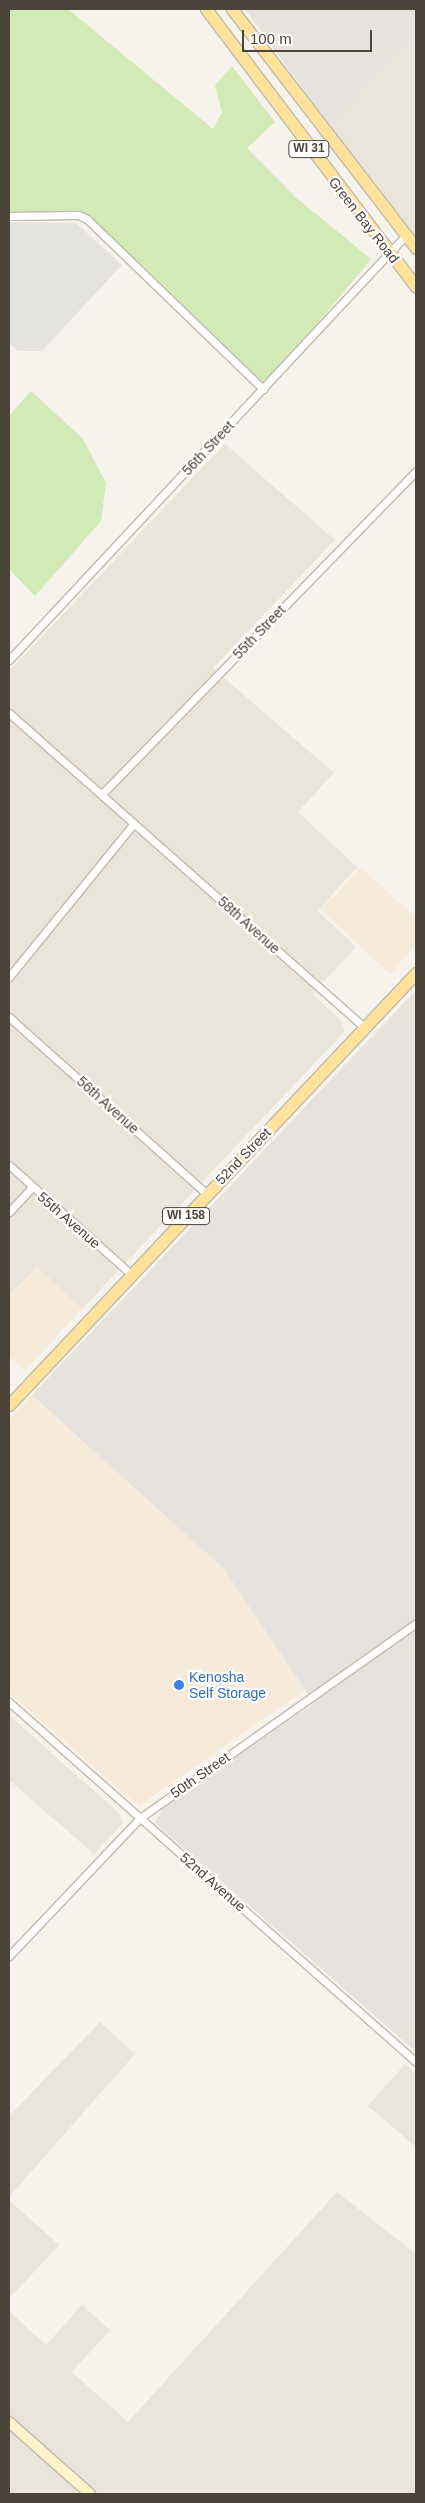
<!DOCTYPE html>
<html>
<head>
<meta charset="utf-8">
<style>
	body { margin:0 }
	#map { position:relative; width:425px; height:2503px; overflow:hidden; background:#f6f3ec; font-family:Arial,sans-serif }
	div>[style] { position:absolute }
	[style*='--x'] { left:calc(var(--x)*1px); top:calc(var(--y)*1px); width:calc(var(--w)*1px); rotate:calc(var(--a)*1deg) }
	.residential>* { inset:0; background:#eae5da }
	.commercial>* { inset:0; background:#f7ead8 }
	.industrial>* { inset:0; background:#e6e2dd }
	.green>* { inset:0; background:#d2eab5 }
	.parking>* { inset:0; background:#e5e3e0 }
	.roads { filter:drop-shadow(1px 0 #c2bbae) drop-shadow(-1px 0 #c2bbae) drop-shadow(0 1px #c2bbae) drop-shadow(0 -1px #c2bbae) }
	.street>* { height:7px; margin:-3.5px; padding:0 3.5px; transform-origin:3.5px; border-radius:3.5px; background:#fff }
	.secondary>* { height:10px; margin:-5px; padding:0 5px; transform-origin:5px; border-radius:5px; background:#fff3cd }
	.primary>* { height:11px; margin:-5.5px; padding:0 5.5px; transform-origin:5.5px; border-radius:5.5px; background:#ffe39c }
	.dots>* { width:14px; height:14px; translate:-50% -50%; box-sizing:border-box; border:2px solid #fff; border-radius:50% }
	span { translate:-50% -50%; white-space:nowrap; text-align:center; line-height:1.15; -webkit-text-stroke:4.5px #fff; paint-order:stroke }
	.shield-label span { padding:1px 4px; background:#fff; border:1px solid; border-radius:4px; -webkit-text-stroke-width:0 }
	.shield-label { font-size:12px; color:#4b4439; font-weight:700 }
	.street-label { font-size:14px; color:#4b4439 }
	.shop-label { font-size:14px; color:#366cbe }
	.left { translate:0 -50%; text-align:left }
	.frame { position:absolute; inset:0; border:10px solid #4b4439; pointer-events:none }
	.scale { position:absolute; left:242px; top:30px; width:130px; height:22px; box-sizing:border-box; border:2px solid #4b4439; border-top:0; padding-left:6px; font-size:15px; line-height:18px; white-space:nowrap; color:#4b4439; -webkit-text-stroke:4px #fff; paint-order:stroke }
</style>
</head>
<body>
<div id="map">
	<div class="residential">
		<div style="clip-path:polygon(416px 33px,416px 236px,328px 124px)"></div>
		<div style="clip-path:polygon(225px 444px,335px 540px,213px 668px,334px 773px,298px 812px,357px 867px,318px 911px,356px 947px,312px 994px,340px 1019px,345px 1031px,82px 1309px,37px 1267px,9px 1295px,9px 671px)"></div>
		<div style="clip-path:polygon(9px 1715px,121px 1815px,123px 1823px,94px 1854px,9px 1780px)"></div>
		<div style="clip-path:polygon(100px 2022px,135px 2054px,9px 2197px,9px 2116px)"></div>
		<div style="clip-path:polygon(405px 2064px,416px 2074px,416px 2147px,368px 2106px)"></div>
		<div style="clip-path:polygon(337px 2192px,416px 2254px,416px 2494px,9px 2494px,9px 2311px,46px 2345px,82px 2305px,110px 2330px,72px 2372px,128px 2422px)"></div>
		<div style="clip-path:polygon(9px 2200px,59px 2245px,9px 2299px)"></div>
	</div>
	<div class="commercial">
		<div style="clip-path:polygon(361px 867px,416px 918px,416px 945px,390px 974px,321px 910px)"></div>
		<div style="clip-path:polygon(37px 1267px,82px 1309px,25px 1370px,9px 1356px,9px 1295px)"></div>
		<div style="clip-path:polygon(32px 1395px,224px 1569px,305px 1690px,139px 1806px,9px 1693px,9px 1420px)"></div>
	</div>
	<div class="industrial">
		<div style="clip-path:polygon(245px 9px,416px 9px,416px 33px,328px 124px)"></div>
		<div style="clip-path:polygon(416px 990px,416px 2052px,155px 1823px,164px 1807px,314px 1703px,224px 1569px,32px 1395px)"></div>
	</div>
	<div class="green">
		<div style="clip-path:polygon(9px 9px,68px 9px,213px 129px,222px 112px,215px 85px,232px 66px,275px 122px,247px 148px,294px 196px,371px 259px,263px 389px,78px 215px,9px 216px)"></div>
		<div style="clip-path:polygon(31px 391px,83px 439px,106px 483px,101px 521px,35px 596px,9px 569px,9px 416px)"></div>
	</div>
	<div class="parking">
		<div style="clip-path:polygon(9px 222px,76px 223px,122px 265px,42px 351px,18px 351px,9px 342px)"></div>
	</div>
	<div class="roads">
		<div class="street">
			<div style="--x:9;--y:216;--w:69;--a:-0.8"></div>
			<div style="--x:78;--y:215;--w:10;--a:24"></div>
			<div style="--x:87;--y:219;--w:245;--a:44"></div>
			<div style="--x:9;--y:660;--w:582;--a:-46.95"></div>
			<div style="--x:9;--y:713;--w:475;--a:41.5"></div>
			<div style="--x:102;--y:794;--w:450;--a:-45.8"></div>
			<div style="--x:9;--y:977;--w:198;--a:-50.9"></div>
			<div style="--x:9;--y:1017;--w:266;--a:41.8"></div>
			<div style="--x:9;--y:1165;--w:164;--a:41.8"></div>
			<div style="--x:9;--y:1212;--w:34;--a:-47"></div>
			<div style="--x:9;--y:1702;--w:543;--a:41.49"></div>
			<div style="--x:9;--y:1956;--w:190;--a:-46.5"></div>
			<div style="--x:140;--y:1818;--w:338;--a:-35.2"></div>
		</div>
		<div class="secondary">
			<div style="--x:9;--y:2422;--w:108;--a:41.6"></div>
		</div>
		<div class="primary">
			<div style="--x:206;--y:9;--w:348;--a:52.9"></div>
			<div style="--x:232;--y:9;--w:302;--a:52.4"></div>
			<div style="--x:9;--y:1405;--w:594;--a:-46.71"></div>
		</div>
	</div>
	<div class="dots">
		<div style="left:179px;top:1685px;background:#3f7fe0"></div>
	</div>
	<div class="shield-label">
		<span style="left:309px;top:149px">WI 31</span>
		<span style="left:186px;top:1216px">WI 158</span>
	</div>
	<div class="street-label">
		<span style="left:364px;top:220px;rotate:52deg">Green Bay Road</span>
		<span style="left:208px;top:448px;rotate:-47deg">56th Street</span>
		<span style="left:259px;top:632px;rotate:-46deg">55th Street</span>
		<span style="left:249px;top:925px;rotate:42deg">58th Avenue</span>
		<span style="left:108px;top:1105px;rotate:42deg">56th Avenue</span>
		<span style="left:243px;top:1156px;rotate:-46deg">52nd Street</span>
		<span style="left:69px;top:1220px;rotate:41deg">55th Avenue</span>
		<span style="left:200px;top:1775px;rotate:-35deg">50th Street</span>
		<span style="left:213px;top:1882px;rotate:41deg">52nd Avenue</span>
	</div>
	<div class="shop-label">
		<span class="left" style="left:189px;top:1685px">Kenosha<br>Self Storage</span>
	</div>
	<div class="frame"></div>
	<div class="scale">100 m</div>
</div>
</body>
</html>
